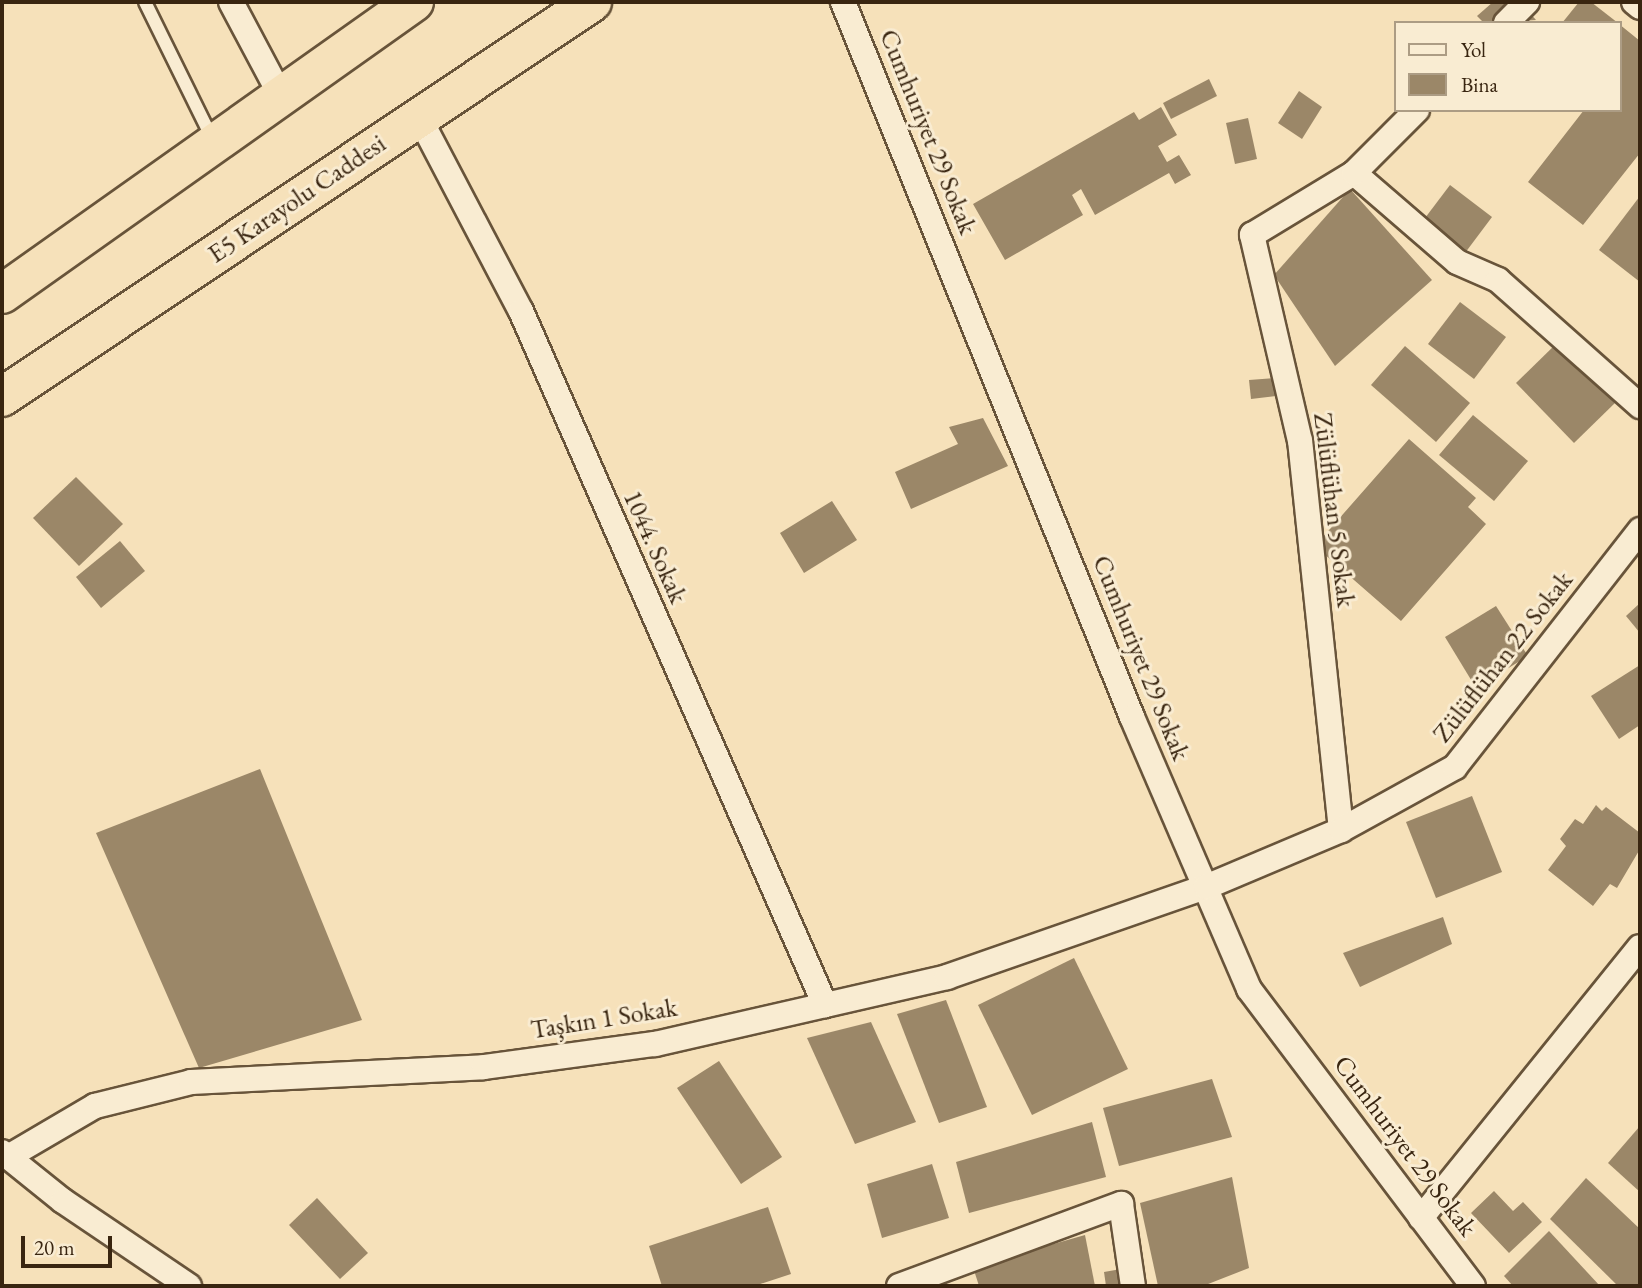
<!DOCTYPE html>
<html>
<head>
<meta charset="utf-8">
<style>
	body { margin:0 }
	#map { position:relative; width:1642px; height:1288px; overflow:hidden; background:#f6e1ba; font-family:"EB Garamond",serif }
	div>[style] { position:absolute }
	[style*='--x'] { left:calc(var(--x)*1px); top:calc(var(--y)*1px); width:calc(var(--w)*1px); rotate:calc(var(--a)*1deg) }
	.building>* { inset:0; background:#9b8768 }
	.roads { filter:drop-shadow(2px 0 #68543a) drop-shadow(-2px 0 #68543a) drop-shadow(0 2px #68543a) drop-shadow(0 -2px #68543a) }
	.lane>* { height:12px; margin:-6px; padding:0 6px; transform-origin:6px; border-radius:6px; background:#f9ecd2 }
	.street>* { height:24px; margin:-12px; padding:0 12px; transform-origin:12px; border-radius:12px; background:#f9ecd2 }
	.highway>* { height:38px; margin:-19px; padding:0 19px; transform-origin:19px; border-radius:19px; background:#f6e1ba }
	span { translate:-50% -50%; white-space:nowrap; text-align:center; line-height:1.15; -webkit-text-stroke:6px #f9ecd2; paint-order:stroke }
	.street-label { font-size:26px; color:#392510 }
	.frame { position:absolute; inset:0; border:4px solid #392510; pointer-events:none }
	.legend { position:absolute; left:1394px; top:21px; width:228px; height:91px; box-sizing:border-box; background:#f9ecd2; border:2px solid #ac9c84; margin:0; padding:9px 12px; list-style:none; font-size:21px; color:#392510 }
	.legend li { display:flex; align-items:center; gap:14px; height:35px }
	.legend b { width:35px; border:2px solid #ac9c84 }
	.scale { position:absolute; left:21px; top:1236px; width:91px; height:32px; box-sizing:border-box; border:4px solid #392510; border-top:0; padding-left:9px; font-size:21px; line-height:24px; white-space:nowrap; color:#392510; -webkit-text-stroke:5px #f9ecd2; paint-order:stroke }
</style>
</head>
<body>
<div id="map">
	<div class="building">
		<div style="clip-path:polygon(1493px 2px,1520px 2px,1536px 20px,1484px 23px,1477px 16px)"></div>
		<div style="clip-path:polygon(1579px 2px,1591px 2px,1618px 23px,1562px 23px)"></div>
		<div style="clip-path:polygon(1619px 24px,1640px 41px,1640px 153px,1583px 225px,1528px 182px,1584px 110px,1619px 110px)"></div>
		<div style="clip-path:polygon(1209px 79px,1217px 96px,1171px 119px,1163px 103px)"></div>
		<div style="clip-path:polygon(1299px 91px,1322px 107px,1302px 139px,1278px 123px)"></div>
		<div style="clip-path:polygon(1161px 107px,1177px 135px,1158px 146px,1167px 162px,1179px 155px,1191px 175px,1175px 184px,1169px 173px,1095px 215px,1081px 189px,1072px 195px,1083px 215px,1005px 260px,973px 204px,1134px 112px,1139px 120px)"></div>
		<div style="clip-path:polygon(1248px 118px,1257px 159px,1235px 164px,1226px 123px)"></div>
		<div style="clip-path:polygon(1450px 185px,1492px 217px,1465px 253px,1422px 222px)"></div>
		<div style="clip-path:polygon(1350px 189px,1432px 280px,1335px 366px,1274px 275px)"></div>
		<div style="clip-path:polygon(1640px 196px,1640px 282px,1599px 250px)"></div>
		<div style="clip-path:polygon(1460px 302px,1506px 337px,1474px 379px,1428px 344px)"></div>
		<div style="clip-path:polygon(1558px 342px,1617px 401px,1574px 443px,1516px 383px)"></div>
		<div style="clip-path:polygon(1405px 346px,1470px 403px,1436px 442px,1371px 385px)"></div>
		<div style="clip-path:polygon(1275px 378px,1276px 396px,1251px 399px,1249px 380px)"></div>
		<div style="clip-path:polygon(1473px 415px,1528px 461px,1494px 501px,1439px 455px)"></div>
		<div style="clip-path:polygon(983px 418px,1008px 466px,911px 509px,895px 472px,958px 444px,949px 427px)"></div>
		<div style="clip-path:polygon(1409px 439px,1476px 498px,1468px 507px,1486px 524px,1401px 621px,1315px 546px)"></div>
		<div style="clip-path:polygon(76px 477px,123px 524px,79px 566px,33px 518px)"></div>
		<div style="clip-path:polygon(832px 501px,857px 540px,804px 573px,780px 533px)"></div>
		<div style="clip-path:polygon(120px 541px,145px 571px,101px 608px,76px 577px)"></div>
		<div style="clip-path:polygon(1640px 603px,1640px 633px,1626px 616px)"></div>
		<div style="clip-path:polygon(1496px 606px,1528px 656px,1476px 688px,1445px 637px)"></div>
		<div style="clip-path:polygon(1640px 665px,1640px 725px,1619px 739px,1591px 696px)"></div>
		<div style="clip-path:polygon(260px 769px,362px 1020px,199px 1068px,96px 833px)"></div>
		<div style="clip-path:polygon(1472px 796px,1502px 872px,1436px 898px,1406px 822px)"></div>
		<div style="clip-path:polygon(1596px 805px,1602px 811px,1606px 807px,1640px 833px,1640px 849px,1617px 888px,1610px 884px,1593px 906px,1548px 870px,1566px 846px,1560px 839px,1575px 819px,1583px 824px)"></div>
		<div style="clip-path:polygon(1443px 917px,1452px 944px,1360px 987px,1343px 953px)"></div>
		<div style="clip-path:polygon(1074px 958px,1128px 1069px,1032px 1115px,978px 1005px)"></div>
		<div style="clip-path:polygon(946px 1000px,987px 1107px,939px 1123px,897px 1014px)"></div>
		<div style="clip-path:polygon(871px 1022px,916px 1122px,855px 1144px,807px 1038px)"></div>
		<div style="clip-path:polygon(719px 1061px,782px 1157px,741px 1184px,677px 1088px)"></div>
		<div style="clip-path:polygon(1212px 1079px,1232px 1137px,1119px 1166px,1103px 1108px)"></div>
		<div style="clip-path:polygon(1092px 1122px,1106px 1177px,969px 1213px,956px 1162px)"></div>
		<div style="clip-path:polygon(1640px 1126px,1640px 1192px,1608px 1163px)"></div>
		<div style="clip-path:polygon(932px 1164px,949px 1218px,882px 1238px,867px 1184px)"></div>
		<div style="clip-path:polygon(1232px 1177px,1249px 1268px,1203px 1286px,1158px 1286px,1140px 1203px)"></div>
		<div style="clip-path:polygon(1586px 1178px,1640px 1229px,1640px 1286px,1618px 1286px,1550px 1219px)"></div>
		<div style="clip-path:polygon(1494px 1191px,1513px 1211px,1523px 1202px,1542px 1222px,1509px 1253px,1471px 1213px)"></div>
		<div style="clip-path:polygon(317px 1198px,368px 1253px,340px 1279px,289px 1225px)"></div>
		<div style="clip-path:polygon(768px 1207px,791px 1274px,754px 1286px,662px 1286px,649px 1246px)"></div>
		<div style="clip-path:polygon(1549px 1231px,1600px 1286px,1513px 1286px,1504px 1276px)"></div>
		<div style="clip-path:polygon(1085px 1235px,1095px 1286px,979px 1286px,973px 1267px)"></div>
		<div style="clip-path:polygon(1121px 1269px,1124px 1286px,1106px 1286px,1104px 1272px)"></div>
	</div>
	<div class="roads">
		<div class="lane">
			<div style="--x:145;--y:2;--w:154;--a:63.8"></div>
		</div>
		<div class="street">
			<div style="--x:231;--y:2;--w:106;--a:62"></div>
			<div style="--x:843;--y:2;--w:771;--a:67.99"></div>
			<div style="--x:1132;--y:717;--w:296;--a:66.7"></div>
			<div style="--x:1249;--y:989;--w:372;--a:53"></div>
			<div style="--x:1634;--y:2;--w:8;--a:40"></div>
			<div style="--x:1506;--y:23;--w:30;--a:-45"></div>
			<div style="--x:419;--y:117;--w:219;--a:62.3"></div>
			<div style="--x:521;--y:311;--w:758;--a:66.34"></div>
			<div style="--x:1354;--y:173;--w:136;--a:40.8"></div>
			<div style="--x:1457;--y:262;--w:45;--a:23.7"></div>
			<div style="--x:1498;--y:280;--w:190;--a:41.6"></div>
			<div style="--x:1341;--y:830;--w:391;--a:-96"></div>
			<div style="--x:1300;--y:441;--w:212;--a:-103.1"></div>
			<div style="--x:1252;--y:235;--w:119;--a:-31.3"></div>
			<div style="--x:1354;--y:173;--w:89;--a:-45"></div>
			<div style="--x:2;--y:1152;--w:78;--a:38.8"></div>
			<div style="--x:63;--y:1201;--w:152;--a:34"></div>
			<div style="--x:8;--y:1157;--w:101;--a:-30.4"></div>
			<div style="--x:95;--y:1106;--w:99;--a:-14"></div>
			<div style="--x:191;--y:1082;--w:293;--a:-2.9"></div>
			<div style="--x:484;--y:1067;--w:173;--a:-7.7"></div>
			<div style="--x:655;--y:1044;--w:300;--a:-12.9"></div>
			<div style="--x:947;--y:977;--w:274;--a:-19.2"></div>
			<div style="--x:1206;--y:887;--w:147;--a:-22.9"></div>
			<div style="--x:1341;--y:830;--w:130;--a:-28.9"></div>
			<div style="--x:1455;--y:767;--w:301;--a:-52"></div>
			<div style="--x:1421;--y:1218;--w:348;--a:-51.1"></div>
			<div style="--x:899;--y:1286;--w:237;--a:-20.3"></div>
			<div style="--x:1121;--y:1204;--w:83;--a:81.7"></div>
		</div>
		<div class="highway">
			<div style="--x:2;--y:294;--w:505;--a:-35.33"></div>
			<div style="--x:2;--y:397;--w:710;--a:-33.8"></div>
		</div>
	</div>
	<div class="street-label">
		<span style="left:928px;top:132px;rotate:68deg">Cumhuriyet 29 Sokak</span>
		<span style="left:297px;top:199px;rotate:-34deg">E5 Karayolu Caddesi</span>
		<span style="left:1334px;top:510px;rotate:83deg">Zülüflühan 5 Sokak</span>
		<span style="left:655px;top:547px;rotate:66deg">1044. Sokak</span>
		<span style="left:1503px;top:657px;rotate:-52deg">Zülüflühan 22 Sokak</span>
		<span style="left:1141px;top:658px;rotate:68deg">Cumhuriyet 29 Sokak</span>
		<span style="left:604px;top:1019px;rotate:-9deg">Taşkın 1 Sokak</span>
		<span style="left:1405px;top:1146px;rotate:53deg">Cumhuriyet 29 Sokak</span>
	</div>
	<div class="frame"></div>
	<ul class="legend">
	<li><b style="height:9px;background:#f9ecd2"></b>Yol</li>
	<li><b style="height:19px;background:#9b8768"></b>Bina</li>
	</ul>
	<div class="scale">20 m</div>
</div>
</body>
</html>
